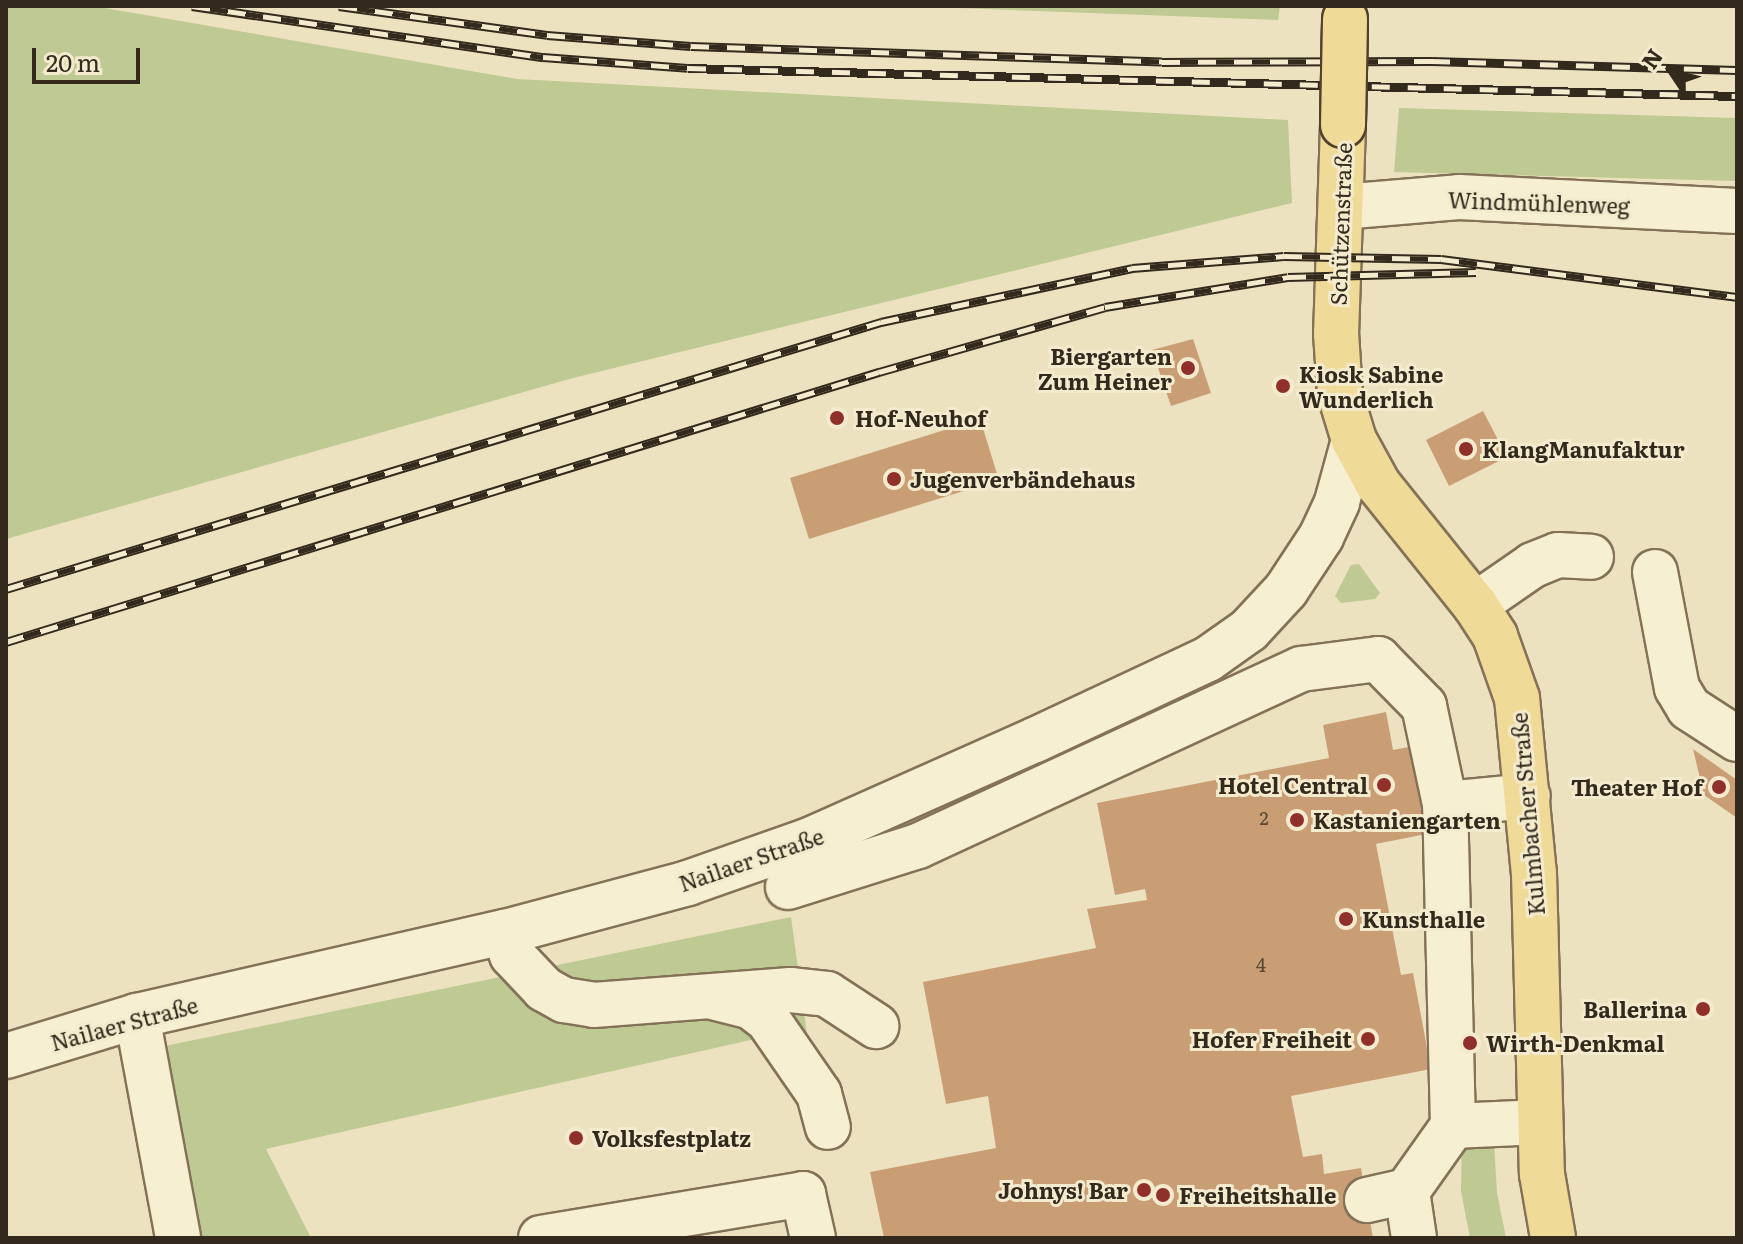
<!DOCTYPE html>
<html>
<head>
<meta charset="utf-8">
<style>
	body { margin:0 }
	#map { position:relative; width:1743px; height:1244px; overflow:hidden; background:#ece2bf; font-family:Literata,serif }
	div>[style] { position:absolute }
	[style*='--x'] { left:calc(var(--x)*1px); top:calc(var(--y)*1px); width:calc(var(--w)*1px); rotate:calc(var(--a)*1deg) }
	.green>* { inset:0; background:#bfc993 }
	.building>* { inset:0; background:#c99e75 }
	.roads { filter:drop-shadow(2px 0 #847258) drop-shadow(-2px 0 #847258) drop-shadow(0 2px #847258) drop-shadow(0 -2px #847258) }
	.minor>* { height:44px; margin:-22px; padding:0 22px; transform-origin:22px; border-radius:22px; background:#f7efd1 }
	.major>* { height:44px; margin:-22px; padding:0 22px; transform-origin:22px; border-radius:22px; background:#efda97 }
	.rail>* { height:9px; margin-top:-4.5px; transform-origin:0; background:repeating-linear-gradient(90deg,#f4ebce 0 18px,#33291c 0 36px); box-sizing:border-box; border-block:2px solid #33291c }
	.bridges { filter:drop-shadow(2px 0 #51402c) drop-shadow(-2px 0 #51402c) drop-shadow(0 2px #51402c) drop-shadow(0 -2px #51402c) }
	.major-bridge>* { height:44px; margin:-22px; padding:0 22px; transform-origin:22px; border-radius:22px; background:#efda97 }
	.dots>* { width:22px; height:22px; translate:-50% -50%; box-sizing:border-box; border:4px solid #f4ebce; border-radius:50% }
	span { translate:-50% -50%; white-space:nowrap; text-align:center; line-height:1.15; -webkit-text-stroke:6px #f4ebce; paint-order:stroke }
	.number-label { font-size:18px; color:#584632 }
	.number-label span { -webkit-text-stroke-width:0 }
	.street-label { font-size:22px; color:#33291c }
	.poi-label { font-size:22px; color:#33291c; font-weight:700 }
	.right { translate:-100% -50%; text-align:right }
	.left { translate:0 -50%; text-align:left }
	.frame { position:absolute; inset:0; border:8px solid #33291c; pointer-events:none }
	.north { position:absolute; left:1631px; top:32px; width:80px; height:80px; -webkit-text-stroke:6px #f4ebce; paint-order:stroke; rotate:305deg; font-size:22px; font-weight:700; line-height:32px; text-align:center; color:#33291c }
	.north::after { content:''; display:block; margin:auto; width:28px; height:36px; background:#33291c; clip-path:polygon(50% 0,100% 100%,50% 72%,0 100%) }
	.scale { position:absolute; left:32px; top:48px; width:108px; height:36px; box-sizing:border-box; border:4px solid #33291c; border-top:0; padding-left:10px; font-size:24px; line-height:28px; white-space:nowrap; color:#33291c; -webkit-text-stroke:6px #f4ebce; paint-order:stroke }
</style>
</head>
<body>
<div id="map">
	<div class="green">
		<div style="clip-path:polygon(6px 6px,93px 6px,517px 79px,1288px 120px,1292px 203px,573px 378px,6px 539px)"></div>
		<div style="clip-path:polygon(905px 6px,1280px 6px,1278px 20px)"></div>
		<div style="clip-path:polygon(1399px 108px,1737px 118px,1737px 181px,1394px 172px)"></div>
		<div style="clip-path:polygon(1359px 564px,1380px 593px,1375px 599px,1341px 603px,1335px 596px,1351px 565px)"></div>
		<div style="clip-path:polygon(791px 917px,807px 1034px,768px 1036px,266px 1149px,311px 1238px,198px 1238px,160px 1047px)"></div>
		<div style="clip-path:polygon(1493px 1124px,1497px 1193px,1506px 1238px,1470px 1238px,1461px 1191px,1462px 1126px)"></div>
	</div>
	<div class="building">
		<div style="clip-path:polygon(1193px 339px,1211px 393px,1171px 406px,1152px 350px)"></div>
		<div style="clip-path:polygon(1483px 411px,1507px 457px,1449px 486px,1426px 440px)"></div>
		<div style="clip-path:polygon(980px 419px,999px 480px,809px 539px,790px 478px)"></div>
		<div style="clip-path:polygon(1386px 712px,1393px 750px,1414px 746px,1431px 833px,1376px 844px,1401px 975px,1413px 973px,1431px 1069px,1291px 1096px,1303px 1157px,1322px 1154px,1324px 1174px,1361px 1168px,1373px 1238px,884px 1238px,870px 1172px,996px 1148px,988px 1096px,946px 1104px,923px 982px,1096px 948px,1087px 909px,1147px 900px,1145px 889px,1115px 895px,1097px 803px,1329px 758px,1323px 725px)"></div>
		<div style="clip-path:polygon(1693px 749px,1737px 780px,1737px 818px,1704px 795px)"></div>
	</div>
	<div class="roads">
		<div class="minor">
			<div style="--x:1341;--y:207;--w:118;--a:-4.8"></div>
			<div style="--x:1459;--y:197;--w:278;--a:2.9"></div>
			<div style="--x:1655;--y:572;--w:118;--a:79.3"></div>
			<div style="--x:1677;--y:688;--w:23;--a:59"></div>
			<div style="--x:1689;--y:708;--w:57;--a:32.9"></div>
			<div style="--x:1475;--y:605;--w:70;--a:-34.6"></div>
			<div style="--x:1533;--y:565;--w:27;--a:-22"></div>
			<div style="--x:1558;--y:555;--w:33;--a:3"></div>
			<div style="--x:788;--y:887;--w:136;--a:-17.5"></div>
			<div style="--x:918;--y:846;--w:422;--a:-24.8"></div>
			<div style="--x:1301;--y:669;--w:78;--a:-7.4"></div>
			<div style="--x:1378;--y:659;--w:66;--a:45.6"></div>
			<div style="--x:1424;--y:706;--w:100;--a:77.9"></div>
			<div style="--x:505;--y:932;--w:24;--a:73"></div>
			<div style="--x:512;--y:955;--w:47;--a:46.7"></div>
			<div style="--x:544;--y:989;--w:23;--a:29"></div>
			<div style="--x:564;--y:1000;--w:30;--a:9"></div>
			<div style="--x:594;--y:1005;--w:197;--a:-4.4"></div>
			<div style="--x:790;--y:990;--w:37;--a:6"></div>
			<div style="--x:827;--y:994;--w:59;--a:33.1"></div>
			<div style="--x:716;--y:998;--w:36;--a:14"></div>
			<div style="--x:751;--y:1007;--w:21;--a:37"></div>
			<div style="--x:768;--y:1020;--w:90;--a:55.4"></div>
			<div style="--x:819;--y:1094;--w:34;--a:75"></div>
			<div style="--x:137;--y:1016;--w:226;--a:79.5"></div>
			<div style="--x:6;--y:1056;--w:137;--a:-17"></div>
			<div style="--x:137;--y:1016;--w:377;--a:-12.9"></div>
			<div style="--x:505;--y:932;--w:189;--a:-15"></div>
			<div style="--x:688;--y:883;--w:129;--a:-19.4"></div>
			<div style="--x:810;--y:840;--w:246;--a:-24"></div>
			<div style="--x:1035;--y:740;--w:191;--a:-25.1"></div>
			<div style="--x:1208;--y:659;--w:50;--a:-35.3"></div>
			<div style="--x:1249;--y:630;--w:54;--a:-47.2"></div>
			<div style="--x:1286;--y:590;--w:64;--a:-56.6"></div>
			<div style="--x:1321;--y:537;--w:38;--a:-65"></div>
			<div style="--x:1337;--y:502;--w:64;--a:-74.7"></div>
			<div style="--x:1453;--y:1126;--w:87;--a:-2.6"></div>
			<div style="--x:1367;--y:1200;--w:41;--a:-12.7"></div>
			<div style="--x:541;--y:1238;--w:266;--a:-9.5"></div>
			<div style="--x:803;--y:1194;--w:45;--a:77.2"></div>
			<div style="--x:1414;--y:1238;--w:48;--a:-98.5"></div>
			<div style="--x:1407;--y:1191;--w:80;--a:-54.7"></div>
			<div style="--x:1453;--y:1126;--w:322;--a:-91.4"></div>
			<div style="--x:1445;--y:804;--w:83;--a:-5.5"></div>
		</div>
		<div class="major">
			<div style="--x:1343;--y:125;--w:208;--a:91.9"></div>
			<div style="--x:1336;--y:333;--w:61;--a:86.2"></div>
			<div style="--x:1340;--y:394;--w:48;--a:73.1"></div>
			<div style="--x:1354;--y:440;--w:50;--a:61.4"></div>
			<div style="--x:1378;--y:484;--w:155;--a:51.3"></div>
			<div style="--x:1475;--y:605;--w:37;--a:57"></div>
			<div style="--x:1495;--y:636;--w:66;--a:70.5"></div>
			<div style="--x:1517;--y:698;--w:176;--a:84.5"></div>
			<div style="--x:1534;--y:873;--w:301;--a:88.5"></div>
			<div style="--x:1542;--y:1174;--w:65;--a:80.2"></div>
		</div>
	</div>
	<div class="rail">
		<div style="--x:192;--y:6;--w:355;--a:8.3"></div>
		<div style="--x:543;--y:57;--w:145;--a:4.3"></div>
		<div style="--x:688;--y:68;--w:1049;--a:1.53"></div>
		<div style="--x:339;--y:6;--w:210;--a:7.9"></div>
		<div style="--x:547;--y:35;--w:144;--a:4.4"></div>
		<div style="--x:691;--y:46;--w:471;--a:1.9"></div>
		<div style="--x:1162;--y:62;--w:270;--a:-0.2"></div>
		<div style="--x:1432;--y:61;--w:305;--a:1.7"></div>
		<div style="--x:6;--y:589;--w:915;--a:-16.97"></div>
		<div style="--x:881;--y:322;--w:257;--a:-12.1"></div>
		<div style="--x:1132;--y:268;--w:152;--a:-4.5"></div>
		<div style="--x:1284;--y:256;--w:157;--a:1.1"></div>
		<div style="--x:1441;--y:259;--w:298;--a:7.3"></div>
		<div style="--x:6;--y:642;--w:914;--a:-17.19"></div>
		<div style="--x:879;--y:372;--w:235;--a:-16"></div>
		<div style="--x:1105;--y:307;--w:185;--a:-9.3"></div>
		<div style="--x:1288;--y:277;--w:188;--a:-1.5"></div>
	</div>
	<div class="bridges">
		<div class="major-bridge">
			<div style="--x:1343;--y:125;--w:106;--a:-88.9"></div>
		</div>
	</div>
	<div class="dots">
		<div style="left:1188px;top:368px;background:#90302a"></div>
		<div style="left:1283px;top:386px;background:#90302a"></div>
		<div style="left:837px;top:418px;background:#90302a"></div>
		<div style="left:1466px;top:449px;background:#90302a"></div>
		<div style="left:894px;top:479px;background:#90302a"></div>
		<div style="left:1384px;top:785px;background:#90302a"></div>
		<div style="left:1719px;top:787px;background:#90302a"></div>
		<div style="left:1297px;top:820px;background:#90302a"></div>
		<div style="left:1346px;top:919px;background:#90302a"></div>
		<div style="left:1703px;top:1009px;background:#90302a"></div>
		<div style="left:1368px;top:1039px;background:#90302a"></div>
		<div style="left:1470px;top:1043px;background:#90302a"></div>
		<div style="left:576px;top:1138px;background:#90302a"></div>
		<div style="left:1144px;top:1190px;background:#90302a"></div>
		<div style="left:1163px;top:1195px;background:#90302a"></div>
	</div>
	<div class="number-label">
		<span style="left:1264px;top:818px">2</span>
		<span style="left:1261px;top:965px">4</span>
	</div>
	<div class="street-label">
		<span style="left:1539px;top:202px;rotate:2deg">Windmühlenweg</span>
		<span style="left:1340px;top:224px;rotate:-88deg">Schützenstraße</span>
		<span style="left:1527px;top:814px;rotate:-95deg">Kulmbacher Straße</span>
		<span style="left:751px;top:859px;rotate:-19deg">Nailaer Straße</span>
		<span style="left:124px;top:1023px;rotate:-15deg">Nailaer Straße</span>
	</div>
	<div class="poi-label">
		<span class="right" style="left:1172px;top:368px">Biergarten<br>Zum Heiner</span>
		<span class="left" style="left:1299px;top:386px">Kiosk Sabine<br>Wunderlich</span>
		<span class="left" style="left:855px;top:418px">Hof-Neuhof</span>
		<span class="left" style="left:1482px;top:449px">KlangManufaktur</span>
		<span class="left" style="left:910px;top:479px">Jugenverbändehaus</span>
		<span class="right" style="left:1368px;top:785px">Hotel Central</span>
		<span class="right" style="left:1703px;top:787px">Theater Hof</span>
		<span class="left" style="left:1313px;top:820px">Kastaniengarten</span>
		<span class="left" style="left:1362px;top:919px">Kunsthalle</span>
		<span class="right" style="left:1687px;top:1009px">Ballerina</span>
		<span class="right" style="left:1352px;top:1039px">Hofer Freiheit</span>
		<span class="left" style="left:1486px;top:1043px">Wirth-Denkmal</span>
		<span class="left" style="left:592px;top:1138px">Volksfestplatz</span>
		<span class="right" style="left:1128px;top:1190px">Johnys! Bar</span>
		<span class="left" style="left:1179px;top:1195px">Freiheitshalle</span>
	</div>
	<div class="frame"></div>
	<div class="north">N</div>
	<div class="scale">20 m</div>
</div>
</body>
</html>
